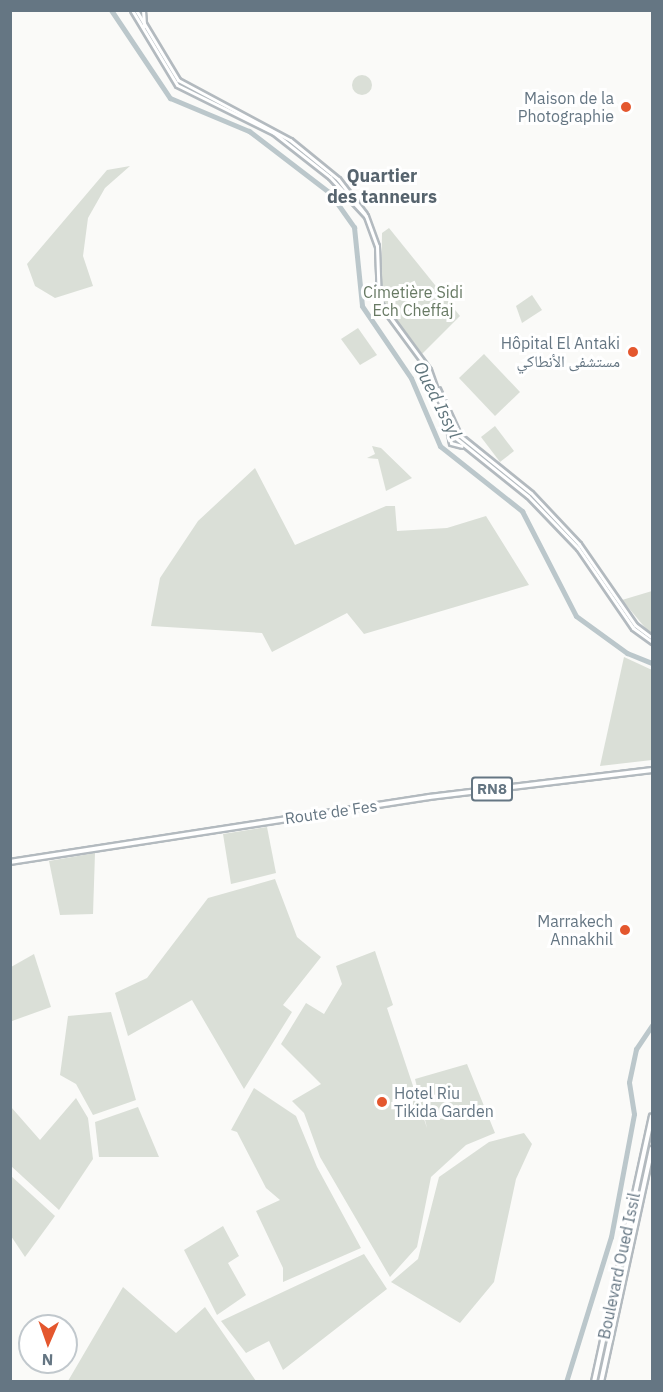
<!DOCTYPE html>
<html>
<head>
<meta charset="utf-8">
<style>
	body { margin:0 }
	#map { position:relative; width:663px; height:1392px; overflow:hidden; background:#fafaf8; font-family:"IBM Plex Sans","Noto Naskh Arabic",sans-serif }
	div>[style] { position:absolute }
	[style*='--x'] { left:calc(var(--x)*1px); top:calc(var(--y)*1px); width:calc(var(--w)*1px); rotate:calc(var(--a)*1deg) }
	.green>* { inset:0; background:#dadfd7 }
	.round { border-radius:50% }
	.river>* { height:5px; margin:-2.5px; padding:0 2.5px; transform-origin:2.5px; border-radius:2.5px; background:#bbc7cb }
	.roads { filter:drop-shadow(2px 0 #b3babf) drop-shadow(-2px 0 #b3babf) drop-shadow(0 2px #b3babf) drop-shadow(0 -2px #b3babf) }
	.secondary>* { height:3px; margin:-1.5px; padding:0 1.5px; transform-origin:1.5px; border-radius:1.5px; background:#fff }
	.primary>* { height:4px; margin:-2px; padding:0 2px; transform-origin:2px; border-radius:2px; background:#fff }
	.dots>* { width:16px; height:16px; translate:-50% -50%; box-sizing:border-box; border:3px solid #fff; border-radius:50% }
	span { translate:-50% -50%; white-space:nowrap; text-align:center; line-height:1.15; -webkit-text-stroke:6px #fff; paint-order:stroke }
	.shield-label span { padding:2px 4px; background:#fff; border:2px solid; border-radius:4px; -webkit-text-stroke-width:0 }
	.shield-label { font-size:15px; color:#657683; font-weight:700 }
	.poi-label { font-size:16px; color:#657683 }
	.right { translate:-100% -50%; text-align:right }
	.left { translate:0 -50%; text-align:left }
	.park-label { font-size:16px; color:#687a64 }
	.street-label { font-size:16px; color:#657683 }
	.neighbourhood-label { font-size:18px; color:#57646e; font-weight:700 }
	.water-label { font-size:18px; color:#60757c; font-style:italic }
	.frame { position:absolute; inset:0; border:12px solid #657683; pointer-events:none }
	.north { position:absolute; left:18px; top:1314px; width:60px; height:60px; box-sizing:border-box; background:#fff; border:2px solid #c1c8cd; border-radius:50%; rotate:182deg; font-size:16px; font-weight:700; line-height:24px; text-align:center; color:#657683 }
	.north::after { content:''; display:block; margin:auto; width:21px; height:27px; background:#e4572e; clip-path:polygon(50% 0,100% 100%,50% 72%,0 100%) }
</style>
</head>
<body>
<div id="map">
	<div class="green">
		<div class="round" style="left:352px;top:75px;width:20px;height:20px"></div>
		<div style="clip-path:polygon(130px 166px,105px 188px,88px 218px,83px 256px,93px 286px,55px 298px,35px 286px,27px 264px,107px 170px)"></div>
		<div style="clip-path:polygon(389px 228px,460px 316px,422px 354px,381px 299px,382px 233px)"></div>
		<div style="clip-path:polygon(532px 295px,542px 310px,522px 323px,516px 306px)"></div>
		<div style="clip-path:polygon(358px 328px,377px 355px,360px 365px,341px 339px)"></div>
		<div style="clip-path:polygon(484px 354px,520px 392px,495px 416px,459px 378px)"></div>
		<div style="clip-path:polygon(495px 426px,514px 451px,500px 462px,481px 437px)"></div>
		<div style="clip-path:polygon(372px 446px,381px 448px,412px 478px,386px 491px,378px 459px,367px 458px,375px 454px)"></div>
		<div style="clip-path:polygon(255px 468px,295px 545px,386px 506px,395px 506px,397px 531px,447px 528px,486px 516px,529px 585px,364px 634px,347px 613px,272px 652px,262px 633px,151px 626px,160px 578px,198px 521px)"></div>
		<div style="clip-path:polygon(652px 591px,652px 636px,622px 600px)"></div>
		<div style="clip-path:polygon(624px 657px,652px 670px,652px 760px,600px 766px)"></div>
		<div style="clip-path:polygon(267px 827px,276px 873px,231px 884px,223px 834px)"></div>
		<div style="clip-path:polygon(95px 853px,93px 914px,60px 915px,49px 861px)"></div>
		<div style="clip-path:polygon(275px 879px,297px 937px,321px 957px,283px 1005px,292px 1012px,244px 1089px,192px 1000px,128px 1036px,115px 993px,147px 978px,208px 898px)"></div>
		<div style="clip-path:polygon(375px 951px,393px 1005px,387px 1008px,427px 1128px,415px 1079px,467px 1064px,495px 1133px,466px 1145px,431px 1177px,417px 1247px,390px 1277px,320px 1157px,304px 1113px,292px 1101px,321px 1084px,281px 1044px,306px 1003px,324px 1014px,342px 984px,336px 966px)"></div>
		<div style="clip-path:polygon(34px 954px,51px 1007px,12px 1021px,11px 967px)"></div>
		<div style="clip-path:polygon(111px 1012px,136px 1100px,93px 1115px,76px 1084px,60px 1075px,68px 1016px)"></div>
		<div style="clip-path:polygon(254px 1088px,296px 1116px,317px 1167px,361px 1248px,283px 1282px,283px 1268px,256px 1211px,280px 1200px,266px 1188px,237px 1132px,231px 1130px)"></div>
		<div style="clip-path:polygon(76px 1098px,88px 1118px,93px 1159px,59px 1210px,11px 1166px,11px 1107px,40px 1140px)"></div>
		<div style="clip-path:polygon(138px 1107px,159px 1157px,99px 1157px,95px 1122px)"></div>
		<div style="clip-path:polygon(524px 1133px,532px 1144px,516px 1179px,494px 1282px,460px 1323px,391px 1282px,418px 1259px,439px 1177px,489px 1142px)"></div>
		<div style="clip-path:polygon(10px 1175px,55px 1216px,25px 1257px,11px 1236px)"></div>
		<div style="clip-path:polygon(223px 1226px,239px 1256px,228px 1263px,246px 1295px,217px 1315px,184px 1250px)"></div>
		<div style="clip-path:polygon(364px 1254px,387px 1289px,283px 1370px,269px 1341px,246px 1353px,221px 1321px)"></div>
		<div style="clip-path:polygon(123px 1287px,176px 1333px,205px 1307px,256px 1381px,68px 1381px)"></div>
	</div>
	<div class="river">
		<div style="--x:111;--y:10;--w:106;--a:56.2"></div>
		<div style="--x:170;--y:98;--w:86;--a:22.7"></div>
		<div style="--x:249;--y:131;--w:102;--a:37.4"></div>
		<div style="--x:330;--y:193;--w:42;--a:54.8"></div>
		<div style="--x:354;--y:227;--w:79;--a:84.2"></div>
		<div style="--x:362;--y:306;--w:87;--a:55.8"></div>
		<div style="--x:411;--y:378;--w:74;--a:66.9"></div>
		<div style="--x:440;--y:446;--w:105;--a:38.4"></div>
		<div style="--x:522;--y:511;--w:118;--a:62.8"></div>
		<div style="--x:576;--y:616;--w:63;--a:36"></div>
		<div style="--x:627;--y:653;--w:27;--a:22"></div>
		<div style="--x:566;--y:1382;--w:152;--a:-72.8"></div>
		<div style="--x:611;--y:1237;--w:125;--a:-79.4"></div>
		<div style="--x:634;--y:1114;--w:32;--a:-99"></div>
		<div style="--x:629;--y:1082;--w:34;--a:-78"></div>
		<div style="--x:636;--y:1049;--w:29;--a:-56"></div>
	</div>
	<div class="roads">
		<div class="secondary">
			<div style="--x:132;--y:10;--w:87;--a:59"></div>
			<div style="--x:177;--y:85;--w:108;--a:26.3"></div>
			<div style="--x:274;--y:133;--w:71;--a:38.2"></div>
			<div style="--x:330;--y:177;--w:53;--a:47.3"></div>
			<div style="--x:366;--y:216;--w:32;--a:70"></div>
			<div style="--x:377;--y:246;--w:56;--a:88"></div>
			<div style="--x:379;--y:302;--w:84;--a:53.7"></div>
			<div style="--x:429;--y:370;--w:69;--a:70.5"></div>
			<div style="--x:452;--y:435;--w:97;--a:38.8"></div>
			<div style="--x:528;--y:496;--w:72;--a:46.1"></div>
			<div style="--x:578;--y:548;--w:97;--a:55.5"></div>
			<div style="--x:633;--y:628;--w:24;--a:36"></div>
			<div style="--x:136;--y:10;--w:82;--a:59"></div>
			<div style="--x:178;--y:80;--w:127;--a:28.2"></div>
			<div style="--x:290;--y:140;--w:62;--a:39.1"></div>
			<div style="--x:338;--y:179;--w:44;--a:52.4"></div>
			<div style="--x:143;--y:10;--w:16;--a:86"></div>
			<div style="--x:438;--y:389;--w:51;--a:65.5"></div>
			<div style="--x:459;--y:435;--w:92;--a:38.9"></div>
			<div style="--x:531;--y:493;--w:70;--a:46.7"></div>
			<div style="--x:579;--y:544;--w:98;--a:55.3"></div>
			<div style="--x:635;--y:625;--w:21;--a:37"></div>
			<div style="--x:448;--y:428;--w:15;--a:79"></div>
			<div style="--x:451;--y:443;--w:11;--a:15"></div>
		</div>
		<div class="primary">
			<div style="--x:10;--y:862;--w:424;--a:-8.8"></div>
			<div style="--x:429;--y:797;--w:225;--a:-6.9"></div>
			<div style="--x:594;--y:1382;--w:272;--a:-77.7"></div>
			<div style="--x:601;--y:1382;--w:239;--a:-77.7"></div>
		</div>
	</div>
	<div class="dots">
		<div style="left:626px;top:107px;background:#e4572e"></div>
		<div style="left:633px;top:352px;background:#e4572e"></div>
		<div style="left:625px;top:930px;background:#e4572e"></div>
		<div style="left:382px;top:1102px;background:#e4572e"></div>
	</div>
	<div class="shield-label">
		<span style="left:492px;top:789px">RN8</span>
	</div>
	<div class="poi-label">
		<span class="right" style="left:614px;top:107px">Maison de la<br>Photographie</span>
		<span class="right" style="left:620px;top:352px">Hôpital El Antaki<br>مستشفى الأنطاكي</span>
		<span class="right" style="left:613px;top:930px">Marrakech<br>Annakhil</span>
		<span class="left" style="left:394px;top:1102px">Hotel Riu<br>Tikida Garden</span>
	</div>
	<div class="park-label">
		<span style="left:413px;top:301px">Cimetière Sidi<br>Ech Cheffaj</span>
	</div>
	<div class="street-label">
		<span style="left:331px;top:812px;rotate:-8deg">Route de Fes</span>
		<span style="left:619px;top:1266px;rotate:-78deg">Boulevard Oued Issil</span>
	</div>
	<div class="neighbourhood-label">
		<span style="left:382px;top:187px">Quartier<br>des tanneurs</span>
	</div>
	<div class="water-label">
		<span style="left:437px;top:400px;rotate:63deg">Oued Issyl</span>
	</div>
	<div class="frame"></div>
	<div class="north">N</div>
</div>
</body>
</html>
